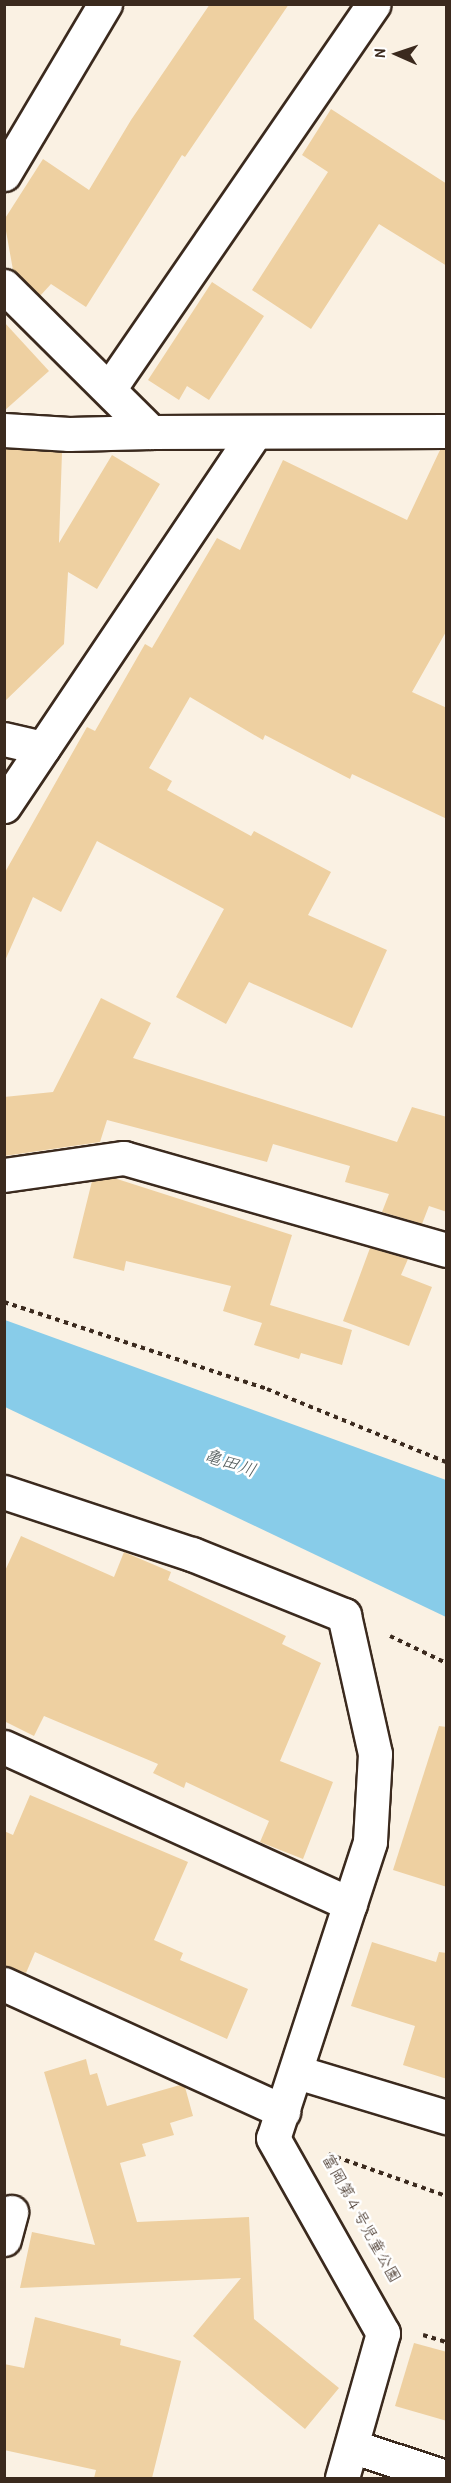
<!DOCTYPE html>
<html>
<head>
<meta charset="utf-8">
<style>
	body { margin:0 }
	#map { position:relative; width:451px; height:2483px; overflow:hidden; background:#faf1e3; font-family:"Patrick Hand","Klee One",sans-serif }
	div>[style] { position:absolute }
	[style*='--x'] { left:calc(var(--x)*1px); top:calc(var(--y)*1px); width:calc(var(--w)*1px); rotate:calc(var(--a)*1deg) }
	.water>* { inset:0; background:#88cce9 }
	.building>* { inset:0; background:#eed0a1 }
	.path>* { height:4px; margin-top:-2px; transform-origin:0; background:repeating-linear-gradient(90deg,#3b2a1e 0 4.5px,transparent 0 9px) }
	.roads { filter:drop-shadow(2px 0 #3b2a1e) drop-shadow(-2px 0 #3b2a1e) drop-shadow(0 2px #3b2a1e) drop-shadow(0 -2px #3b2a1e) }
	.street>* { height:33px; margin:-16.5px; padding:0 16.5px; transform-origin:16.5px; border-radius:16.5px; background:#fff }
	span { translate:-50% -50%; white-space:nowrap; text-align:center; line-height:1.15; -webkit-text-stroke:5px #fff; paint-order:stroke }
	.street-label { font-size:16px; color:#3b2a1e }
	.water-label { font-size:18px; color:#525b5b; font-style:italic }
	.frame { position:absolute; inset:0; border:6px solid #3b2a1e; pointer-events:none }
	.north { position:absolute; left:367px; top:24px; width:60px; height:60px; -webkit-text-stroke:4px #fff; paint-order:stroke; rotate:273deg; font-size:16px; font-weight:700; line-height:24px; text-align:center; color:#3b2a1e }
	.north::after { content:''; display:block; margin:auto; width:21px; height:27px; background:#3b2a1e; clip-path:polygon(50% 0,100% 100%,50% 72%,0 100%) }
</style>
</head>
<body>
<div id="map">
	<div class="water">
		<div style="clip-path:polygon(5px 1320px,446px 1480px,446px 1617px,5px 1407px)"></div>
	</div>
	<div class="building">
		<div style="clip-path:polygon(210px 4px,289px 4px,185px 157px,182px 155px,86px 307px,51px 284px,40px 296px,13px 270px,4px 220px,43px 159px,89px 190px,131px 120px)"></div>
		<div style="clip-path:polygon(331px 109px,447px 184px,447px 266px,379px 224px,311px 329px,252px 290px,328px 172px,302px 155px)"></div>
		<div style="clip-path:polygon(212px 282px,264px 316px,209px 400px,187px 386px,179px 400px,148px 380px)"></div>
		<div style="clip-path:polygon(4px 322px,49px 371px,4px 411px)"></div>
		<div style="clip-path:polygon(4px 449px,62px 452px,59px 543px,112px 455px,160px 484px,97px 589px,68px 572px,64px 644px,4px 702px)"></div>
		<div style="clip-path:polygon(440px 450px,447px 450px,447px 630px,412px 692px,447px 708px,447px 819px,352px 774px,350px 779px,265px 735px,263px 740px,190px 697px,149px 768px,172px 781px,167px 790px,251px 836px,254px 831px,331px 872px,308px 915px,387px 950px,352px 1028px,249px 982px,226px 1024px,176px 997px,224px 909px,97px 841px,61px 912px,33px 897px,4px 963px,4px 874px,87px 727px,95px 731px,145px 644px,152px 648px,217px 538px,240px 550px,283px 460px,407px 520px)"></div>
		<div style="clip-path:polygon(101px 998px,151px 1023px,133px 1058px,397px 1142px,412px 1107px,447px 1117px,447px 1212px,429px 1206px,422px 1224px,382px 1212px,389px 1194px,345px 1182px,350px 1166px,273px 1144px,267px 1162px,107px 1120px,100px 1142px,4px 1156px,4px 1097px,53px 1092px)"></div>
		<div style="clip-path:polygon(114px 1178px,292px 1235px,270px 1305px,352px 1330px,342px 1365px,301px 1353px,299px 1359px,254px 1345px,262px 1323px,223px 1311px,231px 1286px,126px 1261px,124px 1271px,73px 1258px,92px 1181px)"></div>
		<div style="clip-path:polygon(370px 1248px,408px 1259px,401px 1275px,432px 1287px,409px 1346px,343px 1321px)"></div>
		<div style="clip-path:polygon(21px 1536px,114px 1577px,124px 1552px,171px 1572px,168px 1580px,286px 1636px,282px 1644px,321px 1663px,280px 1761px,333px 1782px,303px 1859px,260px 1842px,269px 1821px,186px 1782px,184px 1788px,153px 1773px,158px 1764px,44px 1716px,34px 1736px,4px 1721px,4px 1573px)"></div>
		<div style="clip-path:polygon(439px 1726px,447px 1727px,447px 1887px,393px 1870px)"></div>
		<div style="clip-path:polygon(30px 1795px,188px 1862px,154px 1940px,183px 1953px,180px 1960px,248px 1989px,227px 2039px,35px 1952px,26px 1973px,4px 1966px,4px 1831px,13px 1835px)"></div>
		<div style="clip-path:polygon(372px 1942px,436px 1962px,439px 1952px,447px 1953px,447px 2079px,403px 2065px,415px 2026px,351px 2006px)"></div>
		<div style="clip-path:polygon(86px 2059px,90px 2075px,97px 2073px,107px 2106px,180px 2085px,185px 2087px,193px 2116px,170px 2123px,174px 2135px,142px 2144px,146px 2156px,120px 2163px,137px 2222px,249px 2217px,254px 2319px,339px 2388px,305px 2429px,193px 2336px,241px 2278px,20px 2288px,32px 2232px,95px 2245px,44px 2072px)"></div>
		<div style="clip-path:polygon(35px 2317px,121px 2339px,120px 2345px,181px 2361px,152px 2478px,94px 2478px,96px 2470px,4px 2450px,4px 2364px,24px 2368px)"></div>
		<div style="clip-path:polygon(414px 2343px,447px 2352px,447px 2421px,395px 2406px)"></div>
	</div>
	<div class="path">
		<div style="--x:4;--y:1302;--w:277;--a:18.3"></div>
		<div style="--x:267;--y:1389;--w:193;--a:22.2"></div>
		<div style="--x:390;--y:1636;--w:62;--a:25.7"></div>
		<div style="--x:328;--y:2154;--w:125;--a:19.6"></div>
		<div style="--x:423;--y:2335;--w:24;--a:17"></div>
	</div>
	<div class="roads">
		<div class="street">
			<div style="--x:4;--y:174;--w:198;--a:-59.3"></div>
			<div style="--x:4;--y:286;--w:207;--a:44.8"></div>
			<div style="--x:151;--y:432;--w:295;--a:-0.2"></div>
			<div style="--x:109;--y:389;--w:467;--a:-55.5"></div>
			<div style="--x:4;--y:430;--w:65;--a:3.5"></div>
			<div style="--x:69;--y:434;--w:82;--a:-1.4"></div>
			<div style="--x:4;--y:739;--w:40;--a:13"></div>
			<div style="--x:4;--y:806;--w:450;--a:-56.1"></div>
			<div style="--x:4;--y:1175;--w:121;--a:-8.1"></div>
			<div style="--x:124;--y:1158;--w:335;--a:15.9"></div>
			<div style="--x:4;--y:1492;--w:198;--a:18.3"></div>
			<div style="--x:192;--y:1554;--w:164;--a:21.9"></div>
			<div style="--x:344;--y:1615;--w:142;--a:77.4"></div>
			<div style="--x:375;--y:1754;--w:88;--a:93.3"></div>
			<div style="--x:370;--y:1842;--w:311;--a:108.1"></div>
			<div style="--x:273;--y:2138;--w:224;--a:60.6"></div>
			<div style="--x:383;--y:2333;--w:151;--a:105.8"></div>
			<div style="--x:4;--y:1747;--w:380;--a:24.4"></div>
			<div style="--x:4;--y:1984;--w:307;--a:24.5"></div>
			<div style="--x:297;--y:2072;--w:156;--a:16.8"></div>
			<div style="--x:4;--y:2239;--w:28;--a:-75"></div>
			<div style="--x:354;--y:2447;--w:97;--a:18.1"></div>
		</div>
	</div>
	<div class="street-label">
		<span style="left:362px;top:2218px;rotate:61deg">富岡第４号児童公園</span>
	</div>
	<div class="water-label">
		<span style="left:230px;top:1463px;rotate:18deg">亀田川</span>
	</div>
	<div class="frame"></div>
	<div class="north">N</div>
</div>
</body>
</html>
